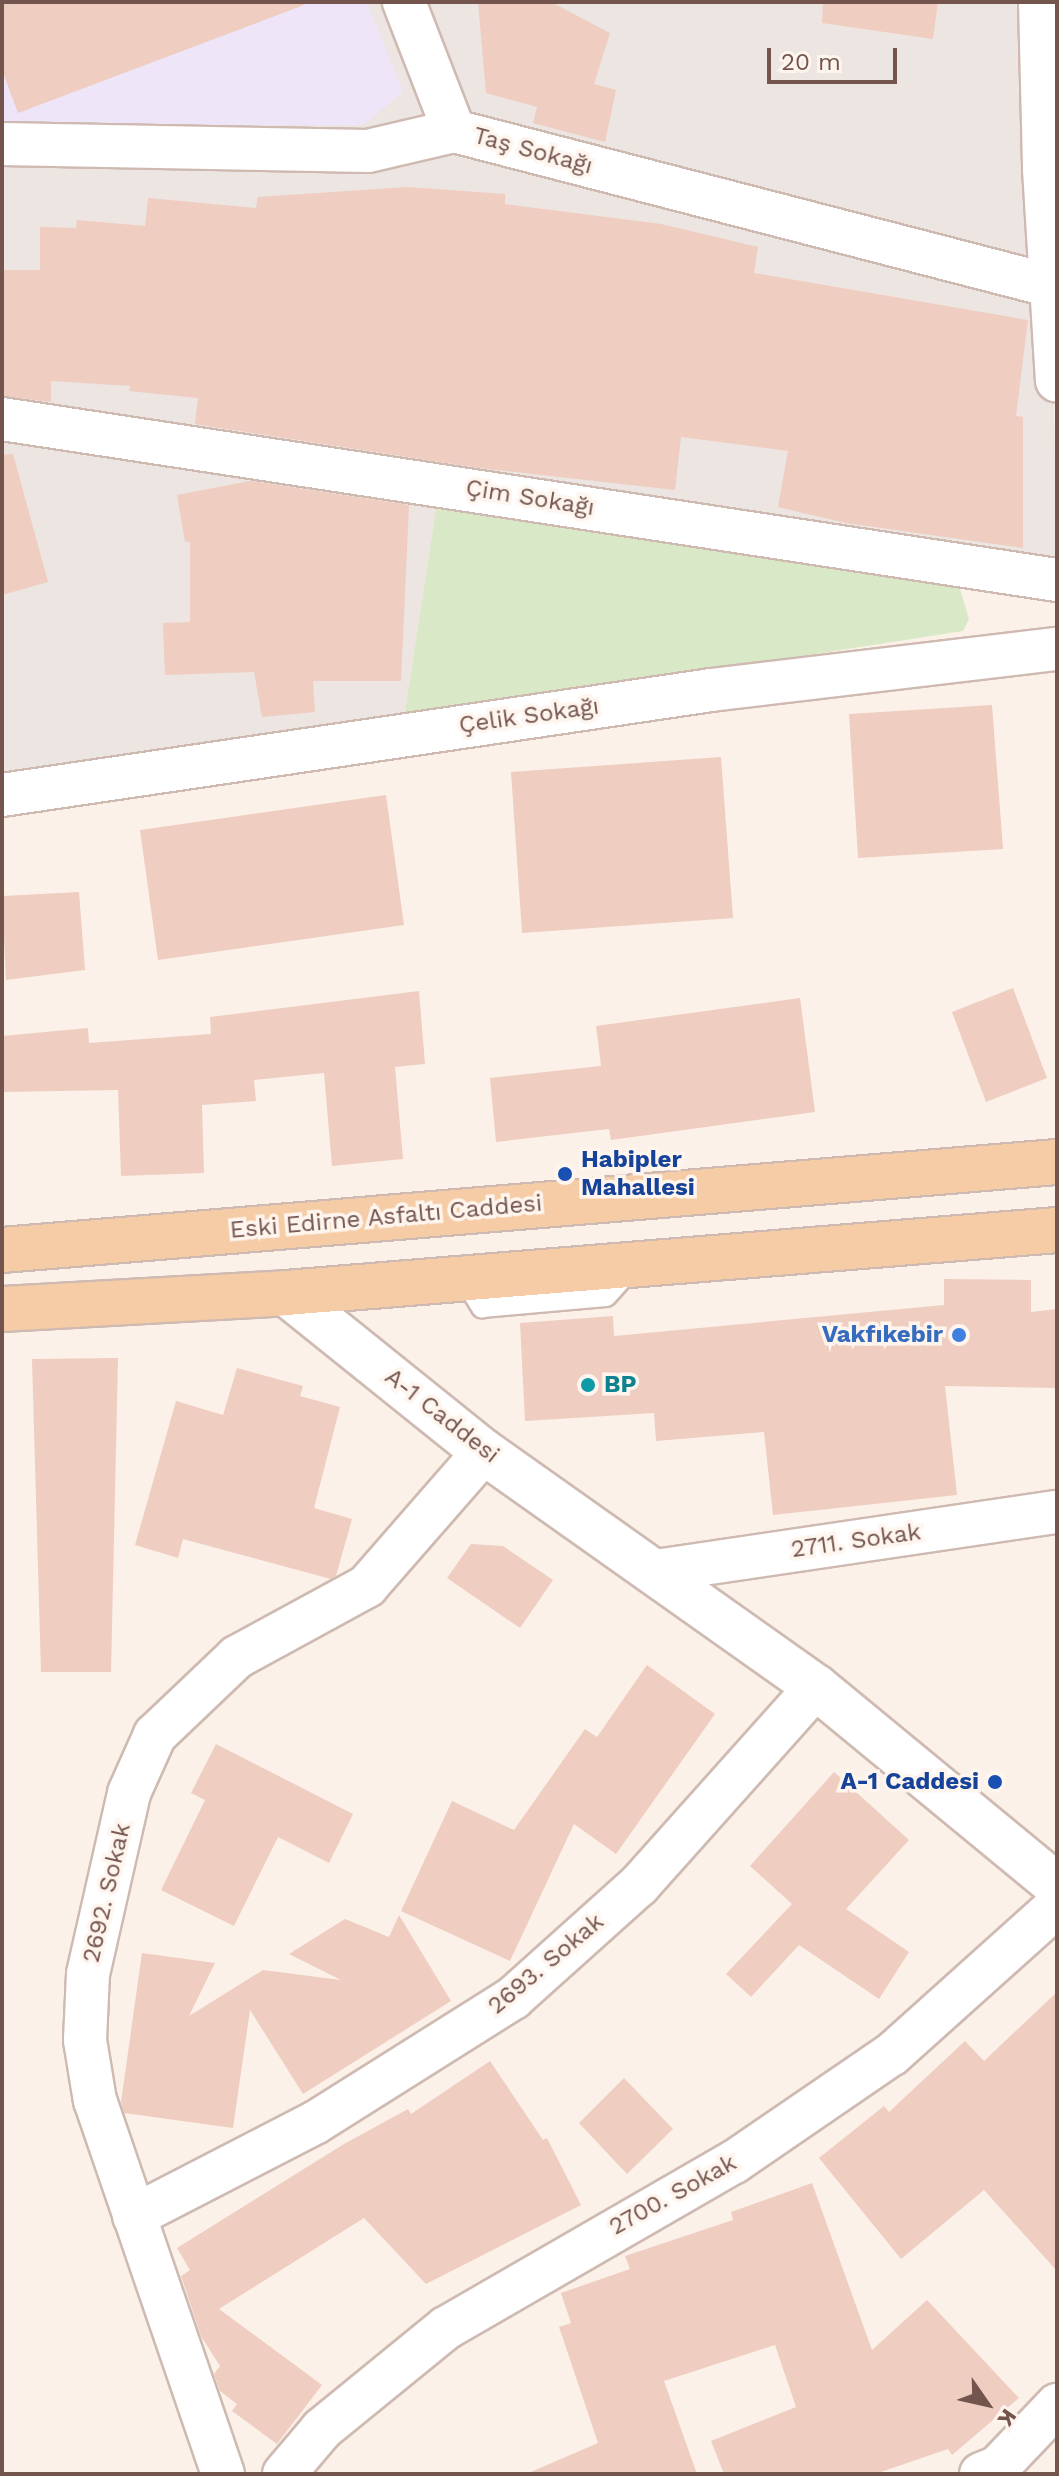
<!DOCTYPE html>
<html>
<head>
<meta charset="utf-8">
<style>
	body { margin:0 }
	#map { position:relative; width:1059px; height:2476px; overflow:hidden; background:#fbf1e8; font-family:"Work Sans",sans-serif }
	div>[style] { position:absolute }
	[style*='--x'] { left:calc(var(--x)*1px); top:calc(var(--y)*1px); width:calc(var(--w)*1px); rotate:calc(var(--a)*1deg) }
	.industrial>* { inset:0; background:#ece5e1 }
	.education>* { inset:0; background:#eee5f8 }
	.green>* { inset:0; background:#d9e8c7 }
	.building>* { inset:0; background:#efcdc1 }
	.roads { filter:drop-shadow(2px 0 #cfbab2) drop-shadow(-2px 0 #cfbab2) drop-shadow(0 2px #cfbab2) drop-shadow(0 -2px #cfbab2) }
	.lane>* { height:20px; margin:-10px; padding:0 10px; transform-origin:10px; border-radius:10px; background:#fff }
	.street>* { height:42px; margin:-21px; padding:0 21px; transform-origin:21px; border-radius:21px; background:#fff }
	.secondary>* { height:44px; margin:-22px; padding:0 22px; transform-origin:22px; border-radius:22px; background:#fff }
	.primary>* { height:44px; margin:-22px; padding:0 22px; transform-origin:22px; border-radius:22px; background:#f5cca5 }
	.dots>* { width:22px; height:22px; translate:-50% -50%; box-sizing:border-box; border:4px solid #fef5ee; border-radius:50% }
	span { translate:-50% -50%; white-space:nowrap; text-align:center; line-height:1.15; -webkit-text-stroke:7px #fef5ee; paint-order:stroke }
	.street-label { font-size:24px; color:#74554e }
	.transit-label { font-size:24px; color:#164399; font-weight:700 }
	.left { translate:0 -50%; text-align:left }
	.right { translate:-100% -50%; text-align:right }
	.shop-label { font-size:24px; color:#366cbe; font-weight:700 }
	.culture-label { font-size:24px; color:#0d838f; font-weight:700 }
	.frame { position:absolute; inset:0; border:4px solid #74554e; pointer-events:none }
	.north { position:absolute; left:947px; top:2364px; width:80px; height:80px; -webkit-text-stroke:6px #fef5ee; paint-order:stroke; rotate:124deg; font-size:22px; font-weight:700; line-height:32px; text-align:center; color:#74554e }
	.north::after { content:''; display:block; margin:auto; width:28px; height:36px; background:#74554e; clip-path:polygon(50% 0,100% 100%,50% 72%,0 100%) }
	.scale { position:absolute; left:767px; top:48px; width:130px; height:36px; box-sizing:border-box; border:4px solid #74554e; border-top:0; padding-left:10px; font-size:24px; line-height:28px; white-space:nowrap; color:#74554e; -webkit-text-stroke:6px #fef5ee; paint-order:stroke }
</style>
</head>
<body>
<div id="map">
	<div class="industrial">
		<div style="clip-path:polygon(2px 2px,1057px 2px,1052px 286px,1057px 588px,439px 489px,404px 718px,2px 782px)"></div>
	</div>
	<div class="education">
		<div style="clip-path:polygon(2px 2px,367px 2px,403px 92px,363px 125px,2px 126px)"></div>
	</div>
	<div class="green">
		<div style="clip-path:polygon(436px 509px,957px 579px,969px 619px,963px 631px,404px 718px)"></div>
	</div>
	<div class="building">
		<div style="clip-path:polygon(2px 2px,303px 2px,304px 5px,18px 113px,2px 70px)"></div>
		<div style="clip-path:polygon(478px 2px,551px 2px,610px 33px,594px 84px,616px 90px,605px 142px,533px 123px,537px 107px,486px 93px)"></div>
		<div style="clip-path:polygon(823px 2px,938px 2px,933px 39px,822px 23px)"></div>
		<div style="clip-path:polygon(407px 187px,505px 194px,505px 204px,661px 224px,758px 247px,754px 273px,1028px 320px,1016px 416px,1023px 417px,1023px 548px,846px 523px,778px 507px,788px 451px,681px 437px,675px 490px,479px 468px,195px 424px,198px 398px,129px 391px,130px 386px,51px 381px,51px 402px,2px 396px,2px 270px,40px 270px,40px 227px,76px 228px,77px 220px,145px 226px,148px 198px,256px 208px,258px 197px)"></div>
		<div style="clip-path:polygon(13px 454px,48px 582px,2px 595px,2px 455px)"></div>
		<div style="clip-path:polygon(250px 481px,409px 505px,401px 681px,313px 681px,315px 712px,262px 717px,254px 672px,165px 675px,163px 623px,190px 622px,190px 542px,185px 542px,177px 495px)"></div>
		<div style="clip-path:polygon(992px 705px,1003px 849px,858px 858px,849px 714px)"></div>
		<div style="clip-path:polygon(721px 757px,733px 918px,522px 933px,511px 772px)"></div>
		<div style="clip-path:polygon(386px 795px,404px 925px,158px 960px,140px 830px)"></div>
		<div style="clip-path:polygon(79px 892px,85px 970px,6px 980px,2px 896px)"></div>
		<div style="clip-path:polygon(1013px 988px,1047px 1078px,986px 1102px,952px 1012px)"></div>
		<div style="clip-path:polygon(419px 991px,425px 1064px,395px 1067px,403px 1159px,332px 1166px,324px 1073px,254px 1080px,256px 1101px,202px 1105px,204px 1173px,121px 1176px,118px 1090px,2px 1092px,2px 1036px,88px 1028px,89px 1043px,211px 1034px,210px 1017px)"></div>
		<div style="clip-path:polygon(800px 998px,815px 1112px,611px 1140px,609px 1129px,496px 1142px,490px 1078px,601px 1066px,596px 1026px)"></div>
		<div style="clip-path:polygon(944px 1279px,1031px 1280px,1031px 1312px,1057px 1309px,1057px 1388px,945px 1386px,957px 1495px,773px 1515px,764px 1432px,656px 1441px,654px 1413px,525px 1421px,520px 1323px,613px 1316px,614px 1336px,944px 1305px)"></div>
		<div style="clip-path:polygon(118px 1358px,111px 1672px,41px 1672px,32px 1359px)"></div>
		<div style="clip-path:polygon(237px 1368px,303px 1386px,300px 1396px,340px 1407px,314px 1508px,352px 1519px,336px 1576px,331px 1579px,183px 1539px,178px 1558px,135px 1545px,176px 1401px,223px 1415px)"></div>
		<div style="clip-path:polygon(471px 1544px,503px 1546px,553px 1580px,520px 1628px,447px 1578px)"></div>
		<div style="clip-path:polygon(647px 1665px,715px 1714px,616px 1854px,574px 1824px,510px 1961px,401px 1911px,452px 1801px,514px 1830px,585px 1729px,597px 1737px)"></div>
		<div style="clip-path:polygon(216px 1744px,353px 1814px,329px 1863px,278px 1837px,234px 1926px,161px 1890px,205px 1800px,191px 1793px)"></div>
		<div style="clip-path:polygon(834px 1772px,909px 1840px,846px 1909px,909px 1952px,879px 1999px,799px 1945px,751px 1997px,726px 1974px,792px 1904px,750px 1866px)"></div>
		<div style="clip-path:polygon(399px 1915px,451px 2001px,303px 2094px,250px 2010px,233px 2128px,124px 2113px,121px 2102px,142px 1953px,215px 1963px,189px 2016px,263px 1970px,341px 1980px,289px 1954px,345px 1919px,389px 1937px)"></div>
		<div style="clip-path:polygon(1057px 1992px,1057px 2271px,984px 2190px,901px 2259px,819px 2158px,884px 2106px,889px 2112px,965px 2041px,984px 2061px)"></div>
		<div style="clip-path:polygon(490px 2061px,543px 2140px,547px 2138px,581px 2205px,426px 2284px,364px 2218px,219px 2309px,322px 2385px,277px 2444px,232px 2411px,237px 2404px,220px 2391px,214px 2374px,220px 2366px,201px 2336px,181px 2276px,190px 2270px,177px 2248px,344px 2144px,408px 2109px,411px 2114px)"></div>
		<div style="clip-path:polygon(624px 2078px,673px 2129px,627px 2174px,579px 2123px)"></div>
		<div style="clip-path:polygon(812px 2183px,872px 2350px,927px 2300px,1019px 2398px,952px 2455px,948px 2449px,875px 2474px,724px 2474px,711px 2441px,796px 2407px,775px 2345px,664px 2381px,697px 2474px,526px 2474px,598px 2443px,559px 2327px,571px 2323px,561px 2293px,630px 2269px,625px 2256px,733px 2220px,731px 2212px)"></div>
	</div>
	<div class="roads">
		<div class="lane">
			<div style="--x:463;--y:1277;--w:36;--a:58"></div>
			<div style="--x:482;--y:1307;--w:124;--a:-5.1"></div>
			<div style="--x:606;--y:1296;--w:36;--a:-48"></div>
		</div>
		<div class="street">
			<div style="--x:404;--y:2;--w:138;--a:68.8"></div>
			<div style="--x:1040;--y:2;--w:167;--a:88.6"></div>
			<div style="--x:1044;--y:169;--w:212;--a:86.5"></div>
			<div style="--x:2;--y:144;--w:366;--a:1.1"></div>
			<div style="--x:368;--y:151;--w:88;--a:-13.1"></div>
			<div style="--x:454;--y:131;--w:618;--a:14.53"></div>
			<div style="--x:2;--y:419;--w:1067;--a:8.68"></div>
			<div style="--x:2;--y:795;--w:717;--a:-8.42"></div>
			<div style="--x:711;--y:690;--w:348;--a:-6.8"></div>
			<div style="--x:656;--y:1571;--w:405;--a:-8.4"></div>
			<div style="--x:134;--y:2216;--w:205;--a:-27.3"></div>
			<div style="--x:316;--y:2122;--w:233;--a:-32.2"></div>
			<div style="--x:513;--y:1998;--w:169;--a:-41.9"></div>
			<div style="--x:639;--y:1885;--w:266;--a:-48.2"></div>
			<div style="--x:223;--y:2474;--w:394;--a:-108.9"></div>
			<div style="--x:95;--y:2101;--w:62;--a:-99.3"></div>
			<div style="--x:85;--y:2040;--w:66;--a:-87.4"></div>
			<div style="--x:88;--y:1974;--w:186;--a:-77.2"></div>
			<div style="--x:129;--y:1793;--w:64;--a:-65.9"></div>
			<div style="--x:155;--y:1735;--w:113;--a:-43.6"></div>
			<div style="--x:237;--y:1657;--w:148;--a:-28.6"></div>
			<div style="--x:367;--y:1586;--w:178;--a:-48.9"></div>
			<div style="--x:284;--y:2474;--w:59;--a:-49.8"></div>
			<div style="--x:322;--y:2429;--w:160;--a:-39.2"></div>
			<div style="--x:446;--y:2328;--w:332;--a:-30"></div>
			<div style="--x:734;--y:2162;--w:191;--a:-34.4"></div>
			<div style="--x:892;--y:2054;--w:222;--a:-41.9"></div>
			<div style="--x:981;--y:2474;--w:18;--a:-22"></div>
			<div style="--x:998;--y:2467;--w:86;--a:-46.4"></div>
		</div>
		<div class="secondary">
			<div style="--x:286;--y:1293;--w:254;--a:38.8"></div>
			<div style="--x:484;--y:1452;--w:407;--a:35.3"></div>
			<div style="--x:816;--y:1687;--w:313;--a:39.5"></div>
		</div>
		<div class="primary">
			<div style="--x:2;--y:1250;--w:1059;--a:-4.77"></div>
			<div style="--x:2;--y:1309;--w:284;--a:-3.2"></div>
			<div style="--x:286;--y:1293;--w:774;--a:-4.67"></div>
		</div>
	</div>
	<div class="dots">
		<div style="left:565px;top:1174px;background:#1a4fb4"></div>
		<div style="left:959px;top:1335px;background:#3f7fe0"></div>
		<div style="left:588px;top:1385px;background:#0f9aa8"></div>
		<div style="left:995px;top:1782px;background:#1a4fb4"></div>
	</div>
	<div class="street-label">
		<span style="left:533px;top:151px;rotate:15deg">Taş Sokağı</span>
		<span style="left:530px;top:498px;rotate:9deg">Çim Sokağı</span>
		<span style="left:529px;top:716px;rotate:-8deg">Çelik Sokağı</span>
		<span style="left:386px;top:1217px;rotate:-5deg">Eski Edirne Asfaltı Caddesi</span>
		<span style="left:442px;top:1416px;rotate:38deg">A-1 Caddesi</span>
		<span style="left:856px;top:1541px;rotate:-8deg">2711. Sokak</span>
		<span style="left:107px;top:1893px;rotate:-77deg">2692. Sokak</span>
		<span style="left:546px;top:1964px;rotate:-40deg">2693. Sokak</span>
		<span style="left:673px;top:2195px;rotate:-29deg">2700. Sokak</span>
	</div>
	<div class="transit-label">
		<span class="left" style="left:581px;top:1174px">Habipler<br>Mahallesi</span>
		<span class="right" style="left:979px;top:1782px">A-1 Caddesi</span>
	</div>
	<div class="shop-label">
		<span class="right" style="left:943px;top:1335px">Vakfıkebir</span>
	</div>
	<div class="culture-label">
		<span class="left" style="left:604px;top:1385px">BP</span>
	</div>
	<div class="frame"></div>
	<div class="north">K</div>
	<div class="scale">20 m</div>
</div>
</body>
</html>
